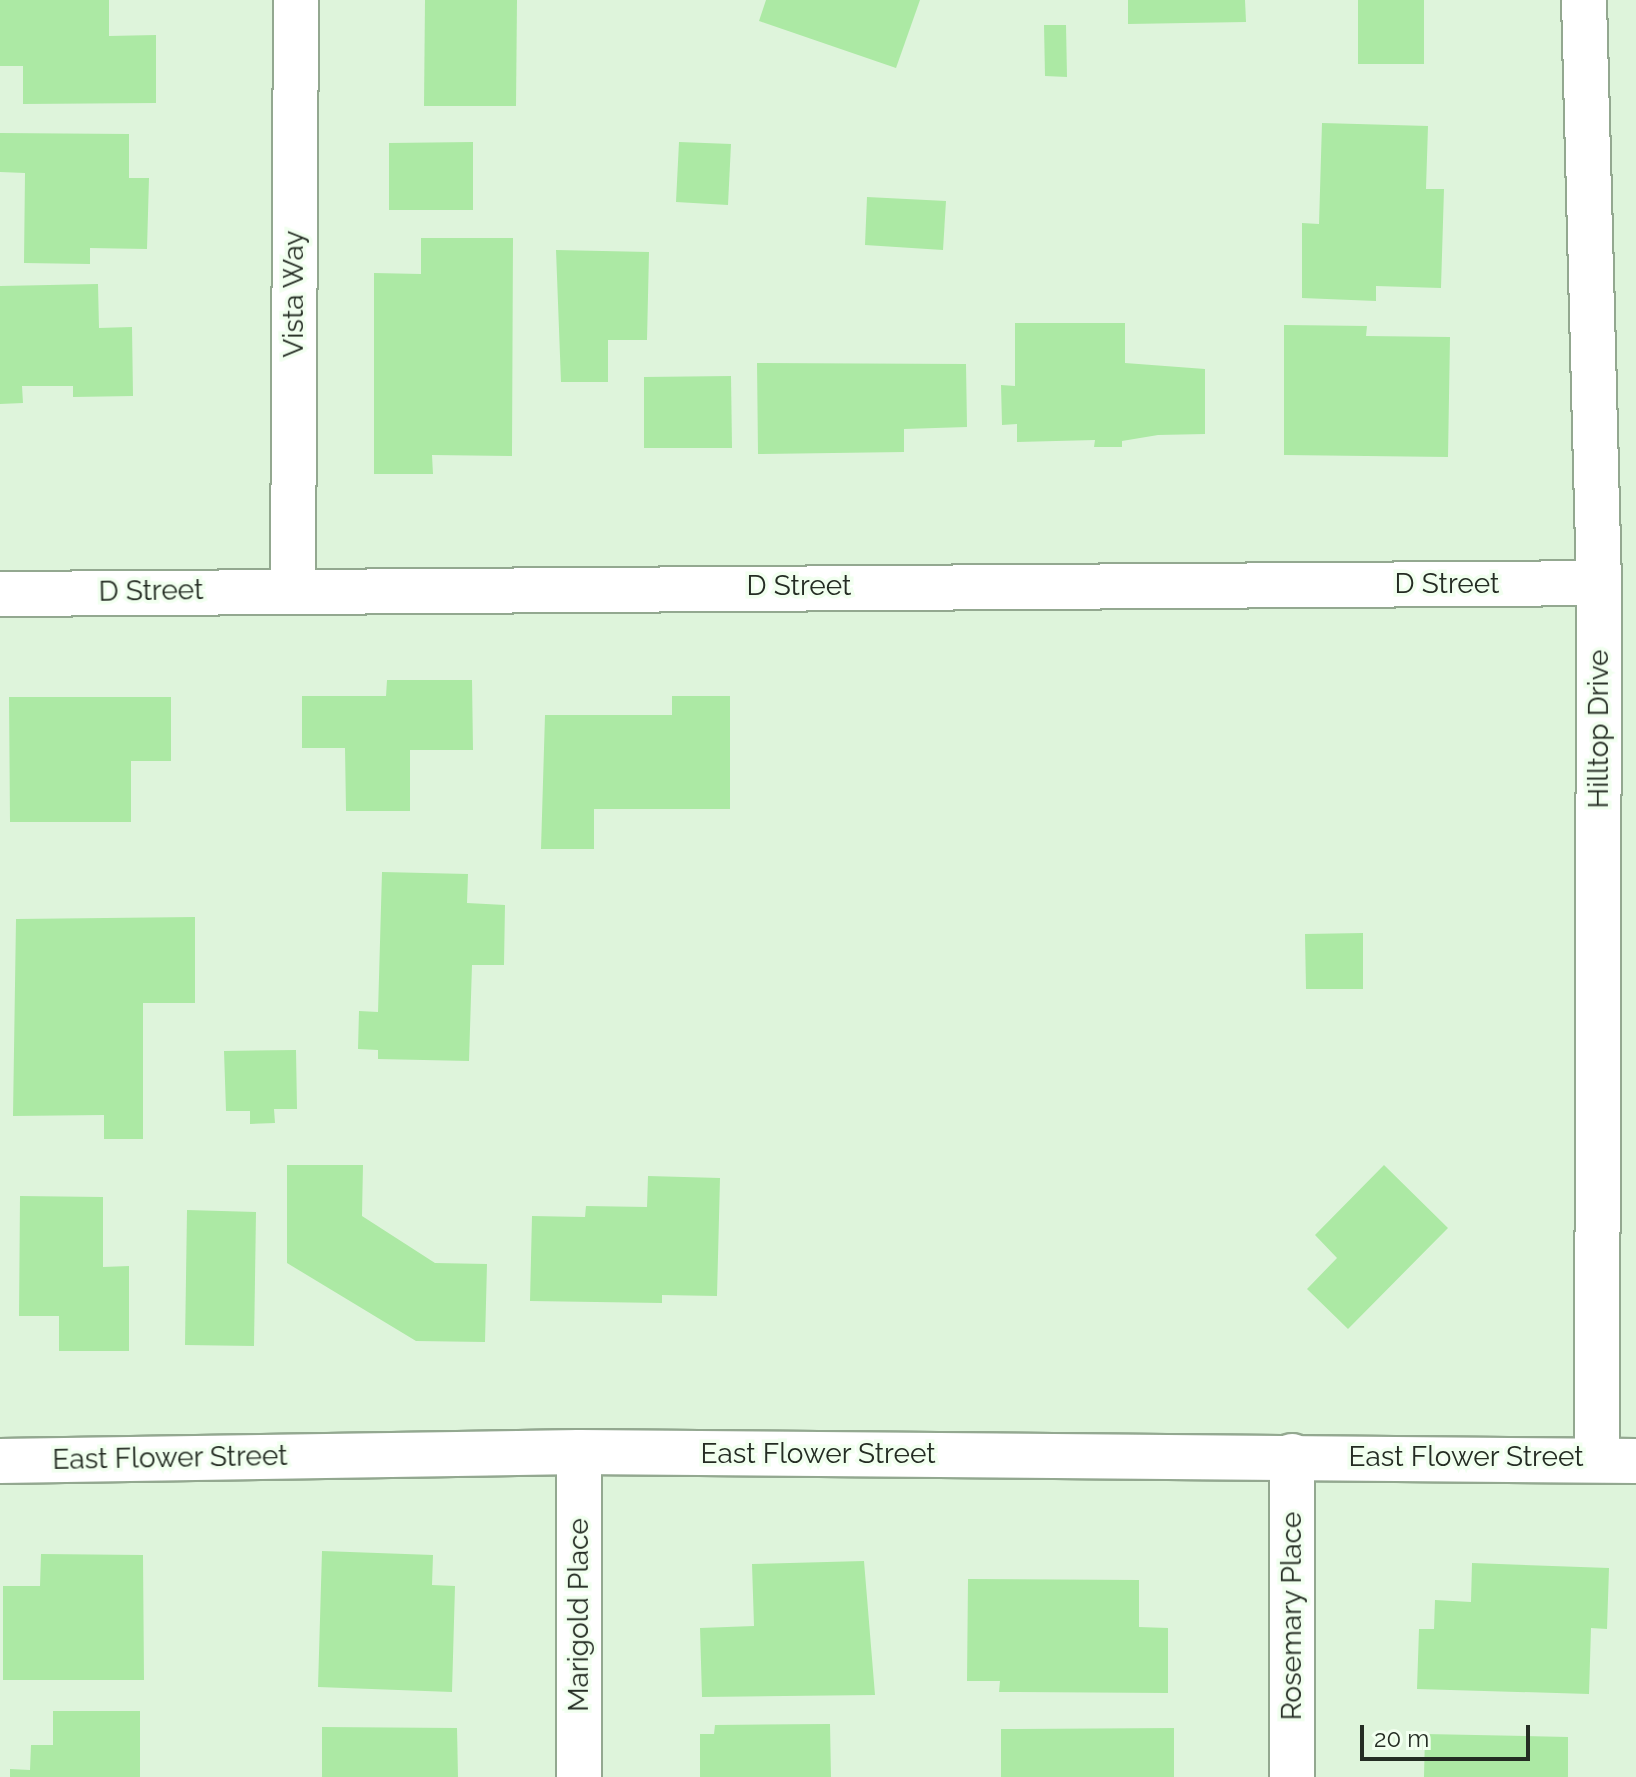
<!DOCTYPE html>
<html>
<head>
<meta charset="utf-8">
<style>
	body { margin:0 }
	#map { position:relative; width:1636px; height:1777px; overflow:hidden; background:#def4db; font-family:Raleway,sans-serif }
	div>[style] { position:absolute }
	[style*='--x'] { left:calc(var(--x)*1px); top:calc(var(--y)*1px); width:calc(var(--w)*1px); rotate:calc(var(--a)*1deg) }
	.building>* { inset:0; background:#ace9a4 }
	.roads { filter:drop-shadow(2px 0 #93a890) drop-shadow(-2px 0 #93a890) drop-shadow(0 2px #93a890) drop-shadow(0 -2px #93a890) }
	.minor>* { height:44px; margin:-22px; padding:0 22px; transform-origin:22px; border-radius:22px; background:#fff }
	.tertiary>* { height:44px; margin:-22px; padding:0 22px; transform-origin:22px; border-radius:22px; background:#fff }
	span { translate:-50% -50%; white-space:nowrap; text-align:center; line-height:1.15; -webkit-text-stroke:7px #f1ffef; paint-order:stroke }
	.street-label { font-size:28px; color:#242c23 }
	.scale { position:absolute; left:1360px; top:1725px; width:170px; height:36px; box-sizing:border-box; border:4px solid #242c23; border-top:0; padding-left:10px; font-size:24px; line-height:28px; white-space:nowrap; color:#242c23; -webkit-text-stroke:6px #f1ffef; paint-order:stroke }
</style>
</head>
<body>
<div id="map">
	<div class="building">
		<div style="clip-path:polygon(0 0,109px 0,109px 36px,156px 35px,156px 103px,23px 104px,23px 66px,0 66px)"></div>
		<div style="clip-path:polygon(425px 0,517px 0,516px 106px,424px 106px)"></div>
		<div style="clip-path:polygon(766px 0,920px 0,896px 68px,759px 21px)"></div>
		<div style="clip-path:polygon(1128px 0,1245px 0,1246px 22px,1128px 24px)"></div>
		<div style="clip-path:polygon(1358px 0,1424px 0,1424px 64px,1358px 64px)"></div>
		<div style="clip-path:polygon(1044px 25px,1066px 25px,1067px 77px,1045px 76px)"></div>
		<div style="clip-path:polygon(1322px 123px,1428px 126px,1426px 189px,1444px 189px,1441px 288px,1376px 286px,1376px 301px,1302px 298px,1302px 223px,1319px 224px)"></div>
		<div style="clip-path:polygon(0 133px,129px 134px,129px 178px,149px 178px,147px 249px,90px 248px,90px 264px,24px 263px,25px 173px,0 172px)"></div>
		<div style="clip-path:polygon(473px 142px,473px 210px,389px 210px,389px 143px)"></div>
		<div style="clip-path:polygon(679px 142px,731px 144px,728px 205px,676px 202px)"></div>
		<div style="clip-path:polygon(867px 197px,946px 201px,943px 250px,865px 245px)"></div>
		<div style="clip-path:polygon(421px 238px,513px 238px,512px 456px,432px 455px,433px 474px,374px 474px,374px 273px,421px 274px)"></div>
		<div style="clip-path:polygon(556px 250px,649px 252px,647px 340px,608px 340px,608px 382px,561px 382px)"></div>
		<div style="clip-path:polygon(98px 284px,99px 328px,132px 327px,133px 396px,73px 397px,73px 386px,22px 386px,23px 403px,0 404px,0 286px)"></div>
		<div style="clip-path:polygon(1015px 323px,1125px 323px,1125px 363px,1205px 369px,1205px 434px,1158px 435px,1122px 441px,1122px 447px,1094px 447px,1095px 440px,1017px 442px,1017px 424px,1002px 425px,1001px 385px,1015px 386px)"></div>
		<div style="clip-path:polygon(1284px 325px,1367px 326px,1366px 336px,1450px 337px,1448px 457px,1284px 455px)"></div>
		<div style="clip-path:polygon(757px 363px,966px 364px,967px 427px,904px 429px,904px 452px,758px 454px)"></div>
		<div style="clip-path:polygon(731px 376px,732px 448px,644px 448px,644px 377px)"></div>
		<div style="clip-path:polygon(387px 680px,472px 680px,473px 750px,410px 750px,410px 811px,346px 811px,345px 748px,302px 748px,302px 696px,386px 696px)"></div>
		<div style="clip-path:polygon(672px 696px,730px 696px,730px 809px,594px 809px,594px 849px,541px 849px,545px 715px,672px 715px)"></div>
		<div style="clip-path:polygon(9px 697px,171px 697px,171px 761px,131px 761px,131px 822px,10px 822px)"></div>
		<div style="clip-path:polygon(382px 872px,468px 874px,467px 903px,505px 905px,504px 965px,472px 965px,469px 1061px,378px 1059px,378px 1050px,358px 1049px,359px 1011px,378px 1012px)"></div>
		<div style="clip-path:polygon(195px 917px,195px 1003px,143px 1003px,143px 1139px,104px 1139px,104px 1115px,13px 1116px,16px 919px)"></div>
		<div style="clip-path:polygon(1363px 933px,1363px 989px,1306px 989px,1305px 934px)"></div>
		<div style="clip-path:polygon(296px 1050px,297px 1109px,274px 1109px,275px 1123px,250px 1124px,250px 1111px,226px 1111px,224px 1051px)"></div>
		<div style="clip-path:polygon(287px 1165px,363px 1165px,362px 1216px,435px 1263px,487px 1264px,485px 1342px,416px 1341px,287px 1263px)"></div>
		<div style="clip-path:polygon(1384px 1165px,1448px 1228px,1348px 1329px,1307px 1289px,1337px 1258px,1315px 1235px)"></div>
		<div style="clip-path:polygon(648px 1176px,720px 1178px,717px 1296px,662px 1295px,662px 1303px,530px 1301px,532px 1216px,585px 1217px,586px 1206px,647px 1207px)"></div>
		<div style="clip-path:polygon(20px 1196px,103px 1197px,103px 1267px,129px 1266px,129px 1351px,59px 1351px,59px 1316px,19px 1316px)"></div>
		<div style="clip-path:polygon(187px 1210px,256px 1212px,254px 1346px,185px 1345px)"></div>
		<div style="clip-path:polygon(322px 1551px,433px 1555px,432px 1585px,455px 1586px,452px 1692px,318px 1687px)"></div>
		<div style="clip-path:polygon(41px 1554px,143px 1555px,144px 1680px,3px 1680px,3px 1586px,40px 1586px)"></div>
		<div style="clip-path:polygon(864px 1561px,875px 1695px,702px 1697px,700px 1628px,754px 1626px,752px 1564px)"></div>
		<div style="clip-path:polygon(1472px 1563px,1609px 1568px,1607px 1629px,1591px 1628px,1589px 1694px,1417px 1689px,1419px 1629px,1434px 1629px,1435px 1600px,1471px 1602px)"></div>
		<div style="clip-path:polygon(968px 1579px,1139px 1580px,1139px 1627px,1168px 1628px,1168px 1693px,999px 1692px,1000px 1681px,967px 1681px)"></div>
		<div style="clip-path:polygon(53px 1711px,140px 1711px,140px 1777px,10px 1777px,10px 1769px,30px 1770px,31px 1745px,53px 1745px)"></div>
		<div style="clip-path:polygon(830px 1724px,831px 1777px,700px 1777px,700px 1734px,714px 1734px,715px 1725px)"></div>
		<div style="clip-path:polygon(322px 1727px,457px 1728px,458px 1777px,322px 1777px)"></div>
		<div style="clip-path:polygon(1174px 1728px,1174px 1777px,1001px 1777px,1001px 1729px)"></div>
		<div style="clip-path:polygon(1425px 1734px,1568px 1737px,1568px 1777px,1424px 1777px)"></div>
	</div>
	<div class="roads">
		<div class="minor">
			<div style="--x:1584;--y:0;--w:583;--a:88.53"></div>
			<div style="--x:1599;--y:583;--w:875;--a:90.13"></div>
			<div style="--x:293;--y:588;--w:588;--a:-89.71"></div>
			<div style="--x:0;--y:594;--w:1599;--a:-0.39"></div>
			<div style="--x:1292;--y:1456;--w:321;--a:90"></div>
			<div style="--x:579;--y:1777;--w:325;--a:-90"></div>
		</div>
		<div class="tertiary">
			<div style="--x:0;--y:1461;--w:579;--a:-0.89"></div>
			<div style="--x:579;--y:1452;--w:1057;--a:0.49"></div>
		</div>
	</div>
	<div class="street-label">
		<span style="left:294px;top:294px;rotate:-90deg">Vista Way</span>
		<span style="left:1447px;top:584px">D Street</span>
		<span style="left:799px;top:586px">D Street</span>
		<span style="left:151px;top:591px;rotate:-1deg">D Street</span>
		<span style="left:1599px;top:729px;rotate:-90deg">Hilltop Drive</span>
		<span style="left:818px;top:1454px">East Flower Street</span>
		<span style="left:1466px;top:1457px">East Flower Street</span>
		<span style="left:170px;top:1458px;rotate:-1deg">East Flower Street</span>
		<span style="left:579px;top:1615px;rotate:-90deg">Marigold Place</span>
		<span style="left:1292px;top:1616px;rotate:-90deg">Rosemary Place</span>
	</div>
	<div class="scale">20 m</div>
</div>
</body>
</html>
